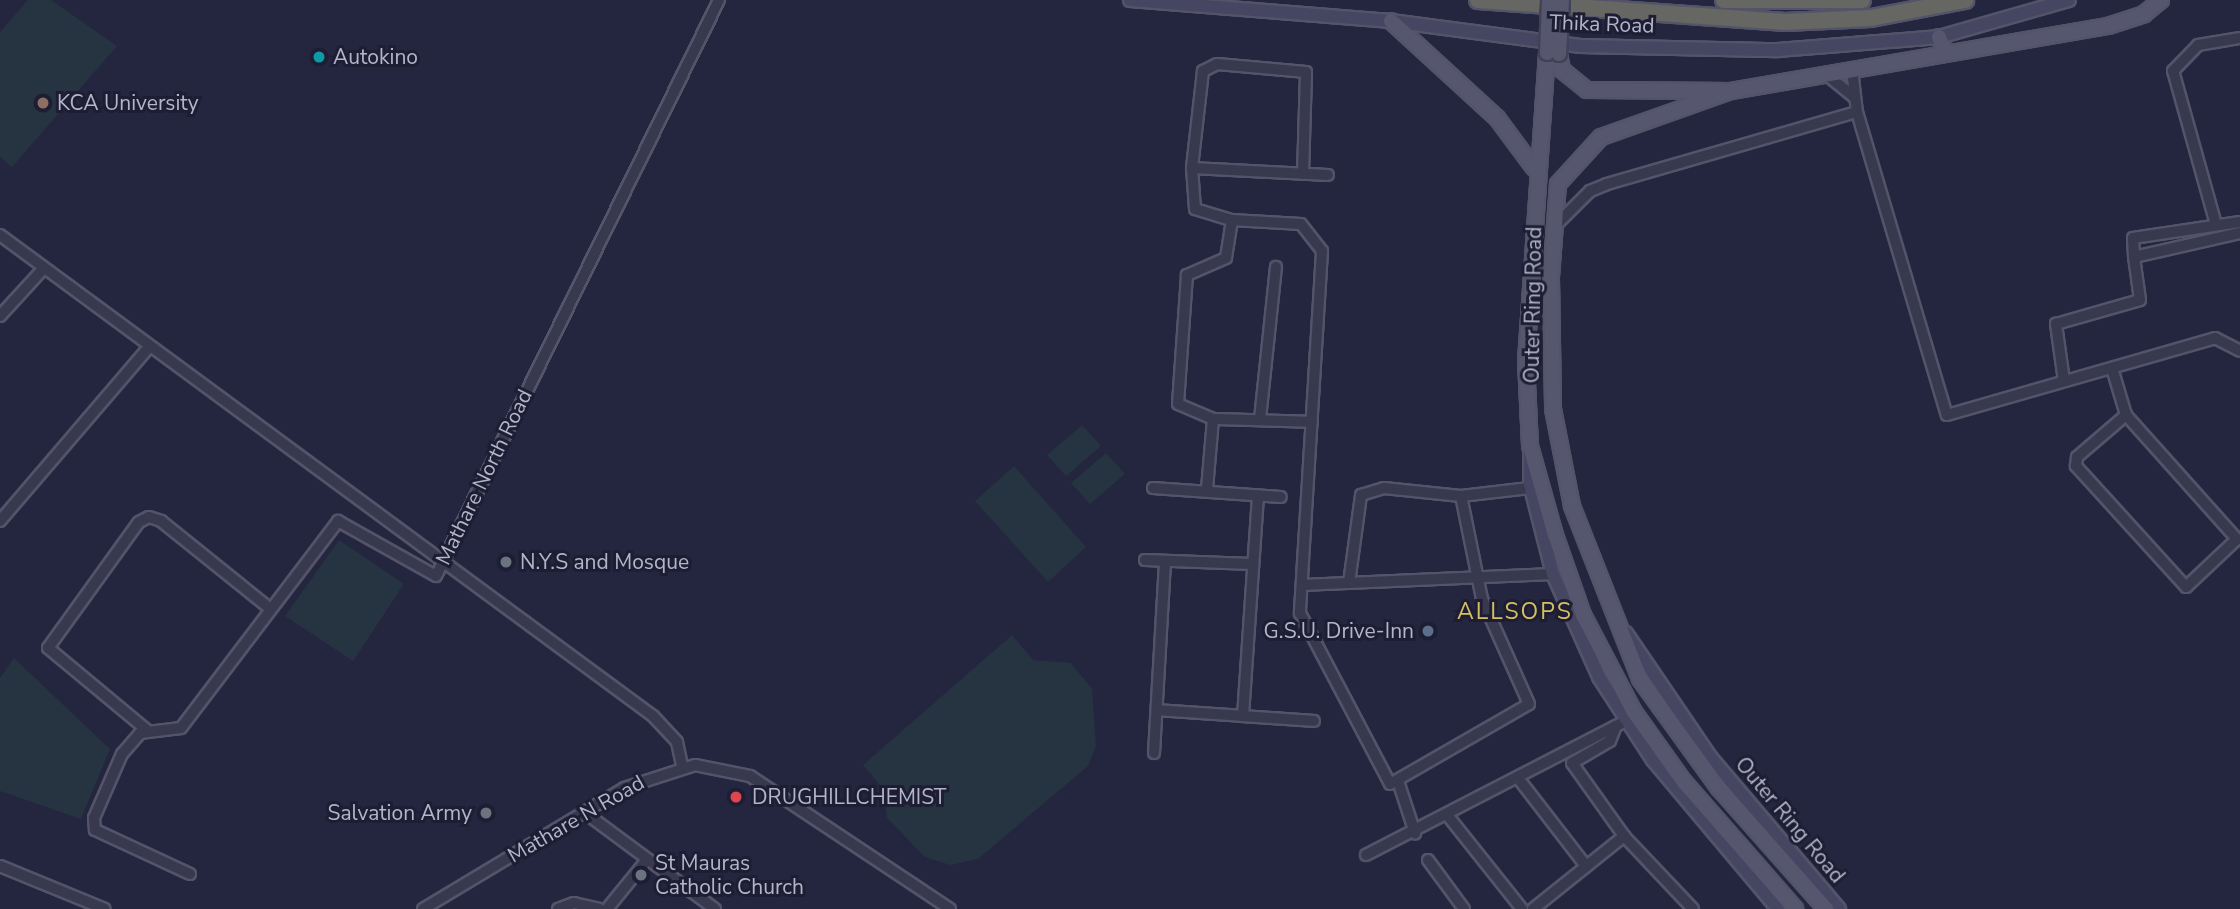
<!DOCTYPE html>
<html>
<head>
<meta charset="utf-8">
<style>
	body { margin:0 }
	#map { position:relative; width:2240px; height:909px; overflow:hidden; background:#24263f; font-family:"Nunito Sans",sans-serif }
	div>[style] { position:absolute }
	[style*='--x'] { left:calc(var(--x)*1px); top:calc(var(--y)*1px); width:calc(var(--w)*1px); rotate:calc(var(--a)*1deg) }
	.green>* { inset:0; background:#263340 }
	.roads { filter:drop-shadow(2px 0 #53546a) drop-shadow(-2px 0 #53546a) drop-shadow(0 2px #53546a) drop-shadow(0 -2px #53546a) }
	.minor>* { height:10px; margin:-5px; padding:0 5px; transform-origin:5px; border-radius:5px; background:#38394f }
	.secondary>* { height:12px; margin:-6px; padding:0 6px; transform-origin:6px; border-radius:6px; background:#464662 }
	.primary>* { height:14px; margin:-7px; padding:0 7px; transform-origin:7px; border-radius:7px; background:#56576f }
	.trunk>* { height:16px; margin:-8px; padding:0 8px; transform-origin:8px; border-radius:8px; background:#666662 }
	.bridges { filter:drop-shadow(2px 0 #414258) drop-shadow(-2px 0 #414258) drop-shadow(0 2px #414258) drop-shadow(0 -2px #414258) }
	.primary-bridge>* { height:14px; margin:-7px; padding:0 7px; transform-origin:7px; border-radius:7px; background:#56576f }
	.dots>* { width:19px; height:19px; translate:-50% -50%; box-sizing:border-box; border:4px solid #1d1e34; border-radius:50% }
	span { translate:-50% -50%; white-space:nowrap; text-align:center; line-height:1.15; -webkit-text-stroke:6px #1d1e34; paint-order:stroke }
	.street-label { font-size:21px; color:#b4b5ca }
	.poi-label { font-size:21px; color:#b4b5ca }
	.left { translate:0 -50%; text-align:left }
	.right { translate:-100% -50%; text-align:right }
	.neighbourhood-label { font-size:23px; color:#d6bf63; letter-spacing:2px }
</style>
</head>
<body>
<div id="map">
	<div class="green">
		<div style="clip-path:polygon(28px 0,51px 0,117px 46px,12px 167px,0 157px,0 32px)"></div>
		<div style="clip-path:polygon(1082px 425px,1101px 446px,1066px 476px,1047px 455px)"></div>
		<div style="clip-path:polygon(1106px 453px,1125px 474px,1090px 504px,1071px 483px)"></div>
		<div style="clip-path:polygon(1014px 466px,1086px 547px,1048px 582px,975px 501px)"></div>
		<div style="clip-path:polygon(339px 540px,404px 584px,353px 661px,285px 616px)"></div>
		<div style="clip-path:polygon(1012px 635px,1033px 660px,1071px 663px,1092px 689px,1096px 746px,1088px 766px,978px 859px,950px 865px,925px 857px,887px 818px,884px 790px,863px 765px)"></div>
		<div style="clip-path:polygon(14px 658px,110px 749px,81px 819px,0 791px,0 678px)"></div>
	</div>
	<div class="roads">
		<div class="minor">
			<div style="--x:1852;--y:69;--w:43;--a:83.4"></div>
			<div style="--x:1857;--y:112;--w:316;--a:73.5"></div>
			<div style="--x:1947;--y:415;--w:279;--a:-16"></div>
			<div style="--x:2215;--y:338;--w:28;--a:27"></div>
			<div style="--x:1827;--y:75;--w:35;--a:39"></div>
			<div style="--x:1192;--y:168;--w:136;--a:2.9"></div>
			<div style="--x:1303;--y:174;--w:102;--a:-88.3"></div>
			<div style="--x:1306;--y:72;--w:89;--a:-174.9"></div>
			<div style="--x:1217;--y:64;--w:16;--a:153"></div>
			<div style="--x:1203;--y:71;--w:98;--a:96.5"></div>
			<div style="--x:1192;--y:168;--w:41;--a:85.8"></div>
			<div style="--x:1195;--y:209;--w:39;--a:17"></div>
			<div style="--x:1232;--y:220;--w:69;--a:3.3"></div>
			<div style="--x:1301;--y:224;--w:34;--a:52"></div>
			<div style="--x:1322;--y:251;--w:363;--a:93.5"></div>
			<div style="--x:1300;--y:613;--w:193;--a:62.2"></div>
			<div style="--x:1390;--y:784;--w:160;--a:-29.9"></div>
			<div style="--x:1529;--y:704;--w:115;--a:-114.1"></div>
			<div style="--x:1482;--y:599;--w:105;--a:-101.5"></div>
			<div style="--x:1461;--y:496;--w:69;--a:-6.6"></div>
			<div style="--x:1232;--y:220;--w:38;--a:99"></div>
			<div style="--x:1226;--y:258;--w:43;--a:156.4"></div>
			<div style="--x:1187;--y:275;--w:129;--a:94"></div>
			<div style="--x:1178;--y:404;--w:38;--a:23"></div>
			<div style="--x:1213;--y:419;--w:99;--a:1.7"></div>
			<div style="--x:2215;--y:221;--w:156;--a:-105.6"></div>
			<div style="--x:2173;--y:71;--w:36;--a:-46"></div>
			<div style="--x:2198;--y:45;--w:43;--a:-9.5"></div>
			<div style="--x:1555;--y:226;--w:49;--a:-45"></div>
			<div style="--x:1590;--y:191;--w:18;--a:-22"></div>
			<div style="--x:1607;--y:184;--w:260;--a:-16.1"></div>
			<div style="--x:0;--y:235;--w:811;--a:36.38"></div>
			<div style="--x:653;--y:716;--w:35;--a:47"></div>
			<div style="--x:677;--y:742;--w:25;--a:78"></div>
			<div style="--x:2134;--y:257;--w:19;--a:-93"></div>
			<div style="--x:2133;--y:238;--w:108;--a:-8.5"></div>
			<div style="--x:0;--y:316;--w:65;--a:-47.5"></div>
			<div style="--x:2112;--y:368;--w:49;--a:73.4"></div>
			<div style="--x:2126;--y:415;--w:166;--a:48.2"></div>
			<div style="--x:2237;--y:539;--w:70;--a:136.7"></div>
			<div style="--x:2186;--y:587;--w:164;--a:-132.3"></div>
			<div style="--x:2076;--y:466;--w:9;--a:-84"></div>
			<div style="--x:2077;--y:457;--w:65;--a:-40.6"></div>
			<div style="--x:2064;--y:381;--w:58;--a:-98"></div>
			<div style="--x:2056;--y:324;--w:87;--a:-15.9"></div>
			<div style="--x:2140;--y:300;--w:43;--a:-97.9"></div>
			<div style="--x:2134;--y:257;--w:109;--a:-12.8"></div>
			<div style="--x:1260;--y:419;--w:153;--a:-84"></div>
			<div style="--x:1153;--y:488;--w:128;--a:4"></div>
			<div style="--x:1207;--y:489;--w:70;--a:-85.1"></div>
			<div style="--x:0;--y:521;--w:229;--a:-49.4"></div>
			<div style="--x:1145;--y:560;--w:107;--a:2.1"></div>
			<div style="--x:1349;--y:583;--w:89;--a:-82.2"></div>
			<div style="--x:1361;--y:495;--w:24;--a:-17"></div>
			<div style="--x:1384;--y:488;--w:77;--a:5.9"></div>
			<div style="--x:1302;--y:585;--w:251;--a:-2.5"></div>
			<div style="--x:1157;--y:710;--w:86;--a:4"></div>
			<div style="--x:1243;--y:716;--w:221;--a:-86.1"></div>
			<div style="--x:1243;--y:716;--w:71;--a:4"></div>
			<div style="--x:1616;--y:726;--w:16;--a:112"></div>
			<div style="--x:1610;--y:741;--w:44;--a:149.9"></div>
			<div style="--x:1572;--y:763;--w:90;--a:54.5"></div>
			<div style="--x:1624;--y:836;--w:100;--a:46.6"></div>
			<div style="--x:148;--y:731;--w:130;--a:-140.3"></div>
			<div style="--x:48;--y:648;--w:155;--a:-54.2"></div>
			<div style="--x:139;--y:522;--w:11;--a:-27"></div>
			<div style="--x:149;--y:517;--w:13;--a:18"></div>
			<div style="--x:161;--y:521;--w:137;--a:38.8"></div>
			<div style="--x:1154;--y:753;--w:192;--a:-86.7"></div>
			<div style="--x:1518;--y:778;--w:111;--a:52.3"></div>
			<div style="--x:1399;--y:784;--w:52;--a:71.9"></div>
			<div style="--x:584;--y:812;--w:163;--a:36.5"></div>
			<div style="--x:1448;--y:816;--w:119;--a:51.5"></div>
			<div style="--x:1366;--y:855;--w:292;--a:-27.3"></div>
			<div style="--x:1428;--y:860;--w:61;--a:53.7"></div>
			<div style="--x:0;--y:866;--w:113;--a:22.3"></div>
			<div style="--x:190;--y:874;--w:105;--a:-155.1"></div>
			<div style="--x:95;--y:830;--w:12;--a:-95"></div>
			<div style="--x:94;--y:818;--w:70;--a:-66.4"></div>
			<div style="--x:122;--y:754;--w:28;--a:-49"></div>
			<div style="--x:140;--y:733;--w:41;--a:-7"></div>
			<div style="--x:181;--y:728;--w:260;--a:-52.8"></div>
			<div style="--x:338;--y:521;--w:112;--a:29.3"></div>
			<div style="--x:436;--y:576;--w:642;--a:-63.83"></div>
			<div style="--x:423;--y:909;--w:235;--a:-31"></div>
			<div style="--x:624;--y:788;--w:75;--a:-17.9"></div>
			<div style="--x:695;--y:765;--w:56;--a:11.3"></div>
			<div style="--x:750;--y:776;--w:240;--a:33.6"></div>
			<div style="--x:558;--y:909;--w:17;--a:-21"></div>
			<div style="--x:574;--y:903;--w:26;--a:13"></div>
			<div style="--x:607;--y:909;--w:62;--a:-50.9"></div>
			<div style="--x:1533;--y:909;--w:117;--a:-38.7"></div>
		</div>
		<div class="secondary">
			<div style="--x:1130;--y:0;--w:262;--a:4.6"></div>
			<div style="--x:1391;--y:21;--w:191;--a:7.5"></div>
			<div style="--x:1580;--y:46;--w:198;--a:1.2"></div>
			<div style="--x:1778;--y:50;--w:162;--a:-4.6"></div>
			<div style="--x:1939;--y:37;--w:135;--a:-15.9"></div>
			<div style="--x:1530;--y:452;--w:32;--a:90"></div>
			<div style="--x:1530;--y:484;--w:93;--a:75.7"></div>
			<div style="--x:1553;--y:574;--w:113;--a:65.9"></div>
			<div style="--x:1599;--y:677;--w:99;--a:57"></div>
			<div style="--x:1653;--y:760;--w:194;--a:50"></div>
			<div style="--x:1626;--y:633;--w:151;--a:55.8"></div>
			<div style="--x:1711;--y:758;--w:198;--a:49.7"></div>
		</div>
		<div class="primary">
			<div style="--x:1391;--y:21;--w:144;--a:42.5"></div>
			<div style="--x:1497;--y:118;--w:62;--a:53.5"></div>
			<div style="--x:1939;--y:37;--w:16;--a:68"></div>
			<div style="--x:1547;--y:53;--w:309;--a:93.9"></div>
			<div style="--x:1526;--y:361;--w:85;--a:87.3"></div>
			<div style="--x:1530;--y:446;--w:92;--a:74.3"></div>
			<div style="--x:1555;--y:535;--w:85;--a:70.7"></div>
			<div style="--x:1583;--y:615;--w:110;--a:62.3"></div>
			<div style="--x:1634;--y:712;--w:86;--a:54.5"></div>
			<div style="--x:1684;--y:782;--w:169;--a:48.8"></div>
			<div style="--x:1559;--y:54;--w:16;--a:79"></div>
			<div style="--x:1562;--y:70;--w:32;--a:39"></div>
			<div style="--x:1587;--y:90;--w:144;--a:0.4"></div>
			<div style="--x:1731;--y:91;--w:383;--a:-9.8"></div>
			<div style="--x:2108;--y:26;--w:38;--a:-18"></div>
			<div style="--x:2144;--y:14;--w:22;--a:-39"></div>
			<div style="--x:1731;--y:91;--w:138;--a:160.5"></div>
			<div style="--x:1601;--y:137;--w:64;--a:132.5"></div>
			<div style="--x:1558;--y:184;--w:94;--a:94.3"></div>
			<div style="--x:1551;--y:278;--w:131;--a:89.1"></div>
			<div style="--x:1553;--y:409;--w:99;--a:78.9"></div>
			<div style="--x:1572;--y:506;--w:186;--a:68.5"></div>
			<div style="--x:1640;--y:679;--w:135;--a:54.1"></div>
			<div style="--x:1719;--y:788;--w:162;--a:48.5"></div>
		</div>
		<div class="trunk">
			<div style="--x:1478;--y:0;--w:308;--a:4.1"></div>
			<div style="--x:1785;--y:22;--w:86;--a:-2.7"></div>
			<div style="--x:1871;--y:18;--w:96;--a:-10.8"></div>
			<div style="--x:1724;--y:0;--w:138;--a:0"></div>
		</div>
	</div>
	<div class="bridges">
		<div class="primary-bridge">
			<div style="--x:1547;--y:53;--w:53;--a:-87.8"></div>
			<div style="--x:1559;--y:54;--w:54;--a:-86.8"></div>
		</div>
	</div>
	<div class="dots">
		<div style="left:319px;top:57px;background:#0f9aa8"></div>
		<div style="left:43px;top:103px;background:#8d6e63"></div>
		<div style="left:506px;top:562px;background:#6b7280"></div>
		<div style="left:1428px;top:631px;background:#5c6f8a"></div>
		<div style="left:736px;top:797px;background:#e0444e"></div>
		<div style="left:486px;top:813px;background:#6b7280"></div>
		<div style="left:641px;top:875px;background:#6b7280"></div>
	</div>
	<div class="street-label">
		<span style="left:1602px;top:24px;rotate:2deg">Thika Road</span>
		<span style="left:1533px;top:305px;rotate:-89deg">Outer Ring Road</span>
		<span style="left:484px;top:477px;rotate:-64deg">Mathare North Road</span>
		<span style="left:576px;top:819px;rotate:-30deg">Mathare N Road</span>
		<span style="left:1790px;top:820px;rotate:50deg">Outer Ring Road</span>
	</div>
	<div class="poi-label">
		<span class="left" style="left:333px;top:57px">Autokino</span>
		<span class="left" style="left:57px;top:103px">KCA University</span>
		<span class="left" style="left:520px;top:562px">N.Y.S and Mosque</span>
		<span class="right" style="left:1414px;top:631px">G.S.U. Drive-Inn</span>
		<span class="left" style="left:752px;top:797px">DRUGHILLCHEMIST</span>
		<span class="right" style="left:472px;top:813px">Salvation Army</span>
		<span class="left" style="left:655px;top:875px">St Mauras<br>Catholic Church</span>
	</div>
	<div class="neighbourhood-label">
		<span style="left:1515px;top:612px">ALLSOPS</span>
	</div>
</div>
</body>
</html>
